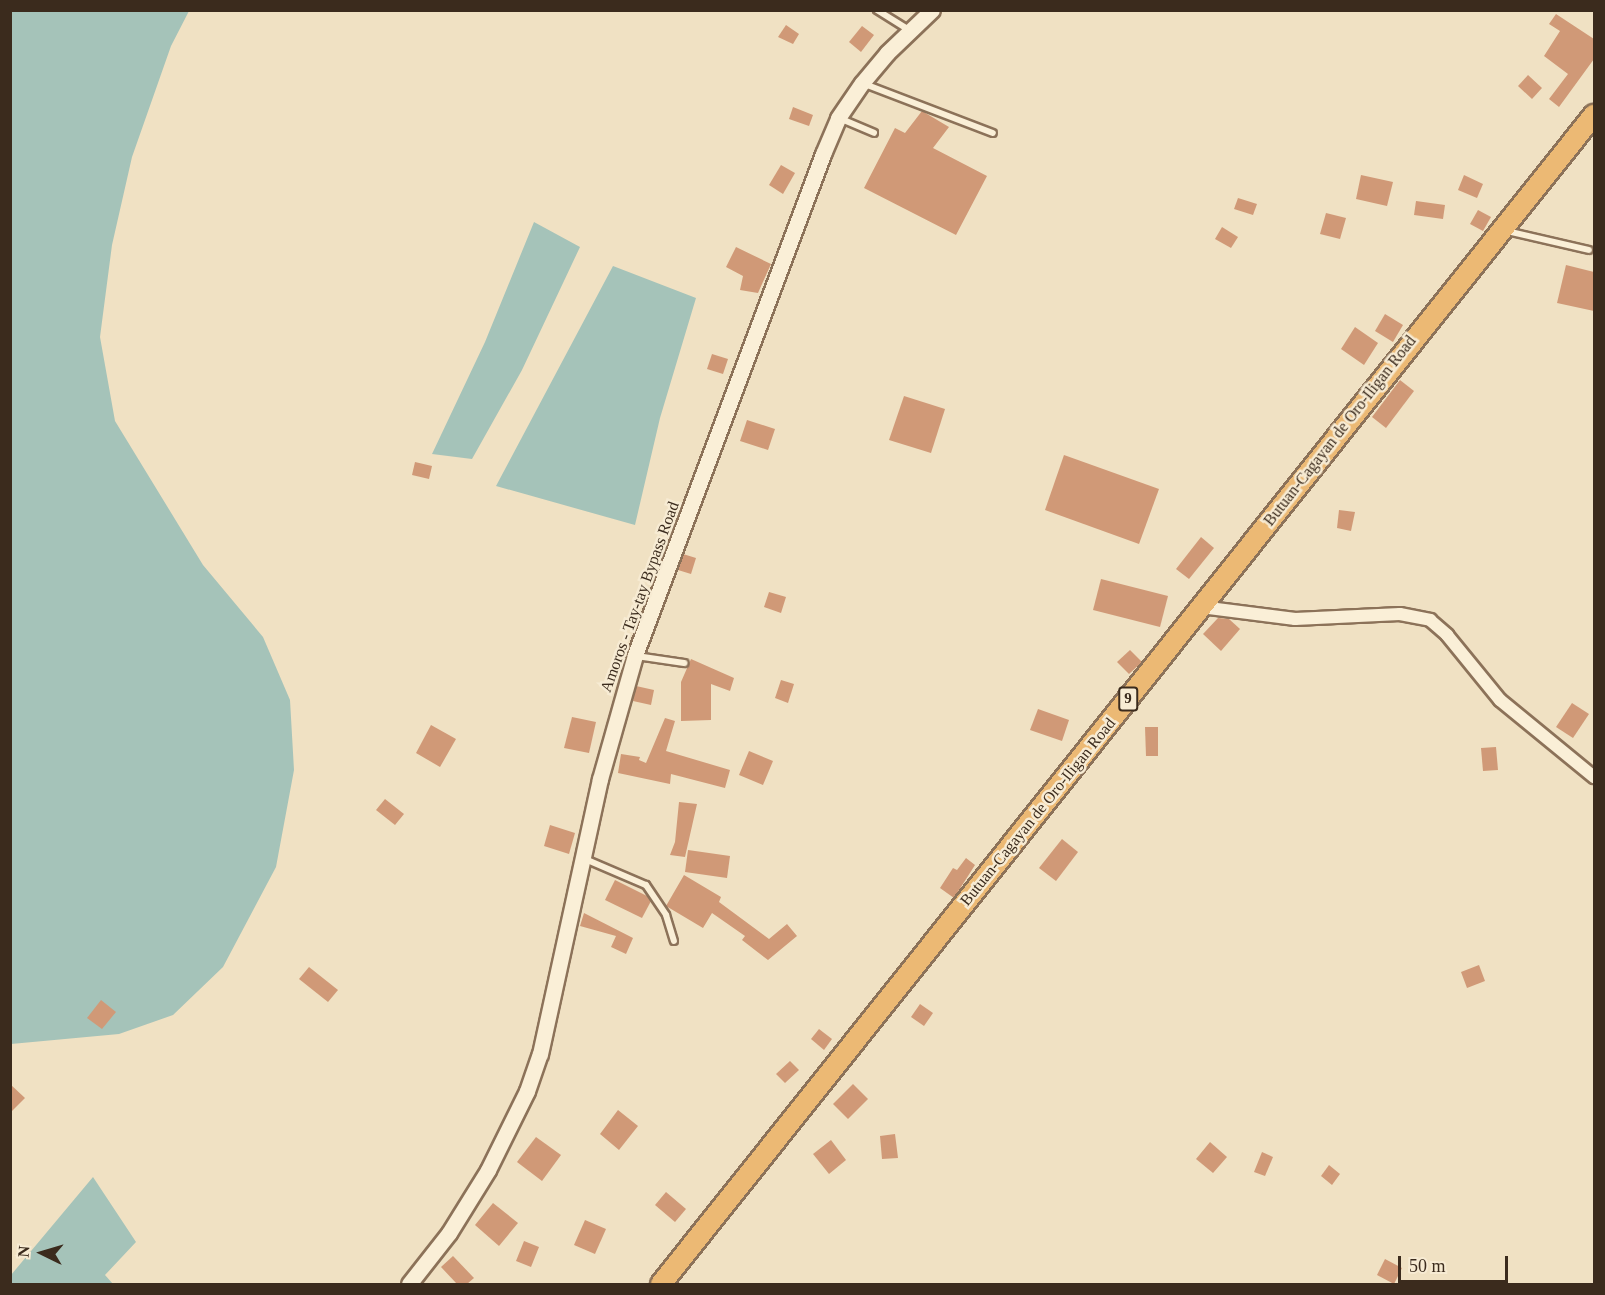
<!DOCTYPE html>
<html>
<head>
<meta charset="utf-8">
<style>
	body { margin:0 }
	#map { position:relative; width:1605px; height:1295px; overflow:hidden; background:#f0e1c3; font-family:"Times New Roman",serif }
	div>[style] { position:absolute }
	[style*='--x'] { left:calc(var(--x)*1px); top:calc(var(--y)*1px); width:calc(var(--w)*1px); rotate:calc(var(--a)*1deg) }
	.water>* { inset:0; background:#a5c3b9 }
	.building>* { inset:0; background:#d09977 }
	.roads { filter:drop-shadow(2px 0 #8c7259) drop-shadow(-2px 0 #8c7259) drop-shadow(0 2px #8c7259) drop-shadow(0 -2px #8c7259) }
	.service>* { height:6px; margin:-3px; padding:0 3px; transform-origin:3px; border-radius:3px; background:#faefd7 }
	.minor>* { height:12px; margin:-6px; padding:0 6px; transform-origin:6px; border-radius:6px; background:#faefd7 }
	.tertiary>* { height:15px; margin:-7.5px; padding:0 7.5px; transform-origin:7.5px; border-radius:7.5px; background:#faefd7 }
	.trunk>* { height:20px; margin:-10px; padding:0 10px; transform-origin:10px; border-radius:10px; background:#ecb974 }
	span { translate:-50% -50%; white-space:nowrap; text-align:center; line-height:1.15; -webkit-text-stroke:5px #f7ebd3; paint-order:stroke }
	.shield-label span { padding:2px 4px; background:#f7ebd3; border:2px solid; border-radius:4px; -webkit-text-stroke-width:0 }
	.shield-label { font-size:15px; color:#3b2b1d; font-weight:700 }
	.street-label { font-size:16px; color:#3b2b1d }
	.frame { position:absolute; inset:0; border:12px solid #3b2b1d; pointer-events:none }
	.north { position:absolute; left:12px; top:1223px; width:60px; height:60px; -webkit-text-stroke:4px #f7ebd3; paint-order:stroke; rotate:275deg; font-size:16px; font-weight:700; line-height:24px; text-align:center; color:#3b2b1d }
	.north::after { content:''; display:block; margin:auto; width:21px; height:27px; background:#3b2b1d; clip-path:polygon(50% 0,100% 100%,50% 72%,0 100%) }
	.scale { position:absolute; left:1398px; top:1256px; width:110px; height:27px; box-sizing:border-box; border:3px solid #3b2b1d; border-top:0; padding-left:8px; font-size:18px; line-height:21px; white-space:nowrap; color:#3b2b1d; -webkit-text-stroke:4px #f7ebd3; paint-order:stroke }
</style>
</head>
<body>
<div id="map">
	<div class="water">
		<div style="clip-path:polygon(11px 11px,189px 11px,171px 46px,132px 157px,112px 245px,100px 337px,115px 421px,203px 565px,263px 637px,290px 700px,294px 770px,276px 867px,223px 967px,173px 1015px,119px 1034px,11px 1044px)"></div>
		<div style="clip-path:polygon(534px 222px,580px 247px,522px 370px,472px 459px,432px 454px,485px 342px)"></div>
		<div style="clip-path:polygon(613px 266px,696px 298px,660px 418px,635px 525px,496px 486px)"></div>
		<div style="clip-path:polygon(93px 1177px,136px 1242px,105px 1275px,113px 1284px,11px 1284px,11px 1275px)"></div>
	</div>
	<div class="building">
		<div style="clip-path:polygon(1556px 14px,1594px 39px,1594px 59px,1559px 107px,1549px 99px,1568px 74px,1544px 56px,1560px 31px,1549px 24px)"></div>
		<div style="clip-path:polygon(786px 25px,799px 34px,793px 44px,778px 37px)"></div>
		<div style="clip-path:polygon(862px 26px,874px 35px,861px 52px,849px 42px)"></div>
		<div style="clip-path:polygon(1528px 75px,1542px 88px,1532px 99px,1518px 86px)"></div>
		<div style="clip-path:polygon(793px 107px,813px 115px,809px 126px,789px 119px)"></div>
		<div style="clip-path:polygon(922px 111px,949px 127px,933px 148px,987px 176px,956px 235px,864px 188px,895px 128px,905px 133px)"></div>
		<div style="clip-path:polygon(781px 165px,795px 173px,783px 194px,769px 185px)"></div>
		<div style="clip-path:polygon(1361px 175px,1393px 182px,1387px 206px,1356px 199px)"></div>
		<div style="clip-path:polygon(1464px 175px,1483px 184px,1477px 198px,1458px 190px)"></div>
		<div style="clip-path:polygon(1238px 198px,1257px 204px,1253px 215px,1234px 209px)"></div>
		<div style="clip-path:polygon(1416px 201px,1445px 205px,1443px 219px,1414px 215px)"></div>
		<div style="clip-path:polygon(1478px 210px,1491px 217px,1483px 231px,1470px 224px)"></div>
		<div style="clip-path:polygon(1326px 213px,1346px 218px,1340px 239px,1320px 234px)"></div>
		<div style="clip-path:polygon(1222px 227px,1238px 237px,1231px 248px,1215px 239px)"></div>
		<div style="clip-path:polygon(736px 247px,771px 264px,758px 293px,740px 290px,743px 276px,726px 267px)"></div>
		<div style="clip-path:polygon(1566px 265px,1594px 272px,1594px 311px,1557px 303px)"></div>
		<div style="clip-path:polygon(1385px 314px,1403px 325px,1393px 342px,1375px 331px)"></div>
		<div style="clip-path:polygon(1355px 327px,1378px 343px,1364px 365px,1341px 349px)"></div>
		<div style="clip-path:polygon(712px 354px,728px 359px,723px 374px,707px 369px)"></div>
		<div style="clip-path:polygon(1400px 380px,1414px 391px,1386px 428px,1372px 417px)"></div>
		<div style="clip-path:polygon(904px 396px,945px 409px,931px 453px,889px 440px)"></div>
		<div style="clip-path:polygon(747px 420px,775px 429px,768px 450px,740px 441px)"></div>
		<div style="clip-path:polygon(1064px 455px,1159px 489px,1139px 544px,1045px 510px)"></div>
		<div style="clip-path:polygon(415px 462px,432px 466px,429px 479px,412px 475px)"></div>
		<div style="clip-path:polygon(1339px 510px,1355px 512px,1351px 531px,1337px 528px)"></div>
		<div style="clip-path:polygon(1201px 537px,1214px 548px,1189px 579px,1176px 569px)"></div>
		<div style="clip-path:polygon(683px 554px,696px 558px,691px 574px,678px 570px)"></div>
		<div style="clip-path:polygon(1101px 579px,1168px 596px,1160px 627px,1093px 610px)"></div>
		<div style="clip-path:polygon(769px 592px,786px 597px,781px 613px,764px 607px)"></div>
		<div style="clip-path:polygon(1218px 618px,1229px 619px,1240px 629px,1221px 651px,1203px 634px)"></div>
		<div style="clip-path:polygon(1130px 650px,1142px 662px,1129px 674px,1117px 662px)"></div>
		<div style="clip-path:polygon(691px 659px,734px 678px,730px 691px,711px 684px,711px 720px,681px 721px,681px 682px)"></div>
		<div style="clip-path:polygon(781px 680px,794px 684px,788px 703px,775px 698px)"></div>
		<div style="clip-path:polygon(636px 686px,654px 690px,651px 705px,633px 701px)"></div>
		<div style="clip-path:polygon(1572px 703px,1589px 714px,1573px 738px,1556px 727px)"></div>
		<div style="clip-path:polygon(1038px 709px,1069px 720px,1062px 741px,1030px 730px)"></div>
		<div style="clip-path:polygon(572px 717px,596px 722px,589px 753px,564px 748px)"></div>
		<div style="clip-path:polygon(665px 718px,675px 721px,666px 751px,730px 770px,725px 788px,671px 774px,670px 784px,618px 773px,621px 754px,640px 757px,639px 760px,646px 763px)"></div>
		<div style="clip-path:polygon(431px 725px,456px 739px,440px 767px,416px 753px)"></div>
		<div style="clip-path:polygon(1145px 727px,1158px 727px,1158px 756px,1146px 756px)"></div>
		<div style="clip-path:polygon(1496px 747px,1498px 770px,1483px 771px,1481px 748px)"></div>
		<div style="clip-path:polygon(749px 751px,773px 761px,763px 785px,739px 775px)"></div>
		<div style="clip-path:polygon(385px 799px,404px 814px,395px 825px,376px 810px)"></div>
		<div style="clip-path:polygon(679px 802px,697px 804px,685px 857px,670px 855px,675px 842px)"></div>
		<div style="clip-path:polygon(550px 825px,575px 833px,569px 854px,544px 846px)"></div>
		<div style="clip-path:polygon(1062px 839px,1078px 852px,1056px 881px,1039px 868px)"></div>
		<div style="clip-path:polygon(688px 850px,730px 856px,727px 878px,685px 872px)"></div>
		<div style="clip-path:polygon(966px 858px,975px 865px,954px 898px,940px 888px,953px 868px,957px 870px)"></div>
		<div style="clip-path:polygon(684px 875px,721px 897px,719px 902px,769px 939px,787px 924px,797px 936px,768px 960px,742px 940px,745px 936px,712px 913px,703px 928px,666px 906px)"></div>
		<div style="clip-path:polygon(615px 880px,647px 896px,651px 901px,642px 918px,605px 900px)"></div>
		<div style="clip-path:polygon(584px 913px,633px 938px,626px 954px,611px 947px,616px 936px,580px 926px)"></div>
		<div style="clip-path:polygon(1479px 965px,1485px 981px,1467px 988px,1461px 972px)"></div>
		<div style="clip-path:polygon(309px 967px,338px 990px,328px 1002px,299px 979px)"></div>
		<div style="clip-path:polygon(101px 1000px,116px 1012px,102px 1029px,87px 1018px)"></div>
		<div style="clip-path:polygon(920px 1004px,933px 1013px,924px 1026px,911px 1017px)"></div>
		<div style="clip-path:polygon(819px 1029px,832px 1039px,824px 1050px,811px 1039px)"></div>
		<div style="clip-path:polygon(790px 1061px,799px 1070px,785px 1083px,776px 1074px)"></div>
		<div style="clip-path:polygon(10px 1084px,25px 1098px,10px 1113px)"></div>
		<div style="clip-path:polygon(853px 1084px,868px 1099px,848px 1119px,833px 1104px)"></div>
		<div style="clip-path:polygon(618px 1110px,638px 1126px,619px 1150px,600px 1134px)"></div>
		<div style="clip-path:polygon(895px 1134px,898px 1158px,882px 1159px,880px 1136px)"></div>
		<div style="clip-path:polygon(536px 1137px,561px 1155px,542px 1181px,517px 1162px)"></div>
		<div style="clip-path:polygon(831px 1140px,846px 1160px,829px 1174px,813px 1154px)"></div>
		<div style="clip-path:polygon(1210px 1142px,1227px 1157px,1213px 1173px,1196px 1159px)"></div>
		<div style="clip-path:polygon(1262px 1152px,1273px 1157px,1265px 1176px,1254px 1172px)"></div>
		<div style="clip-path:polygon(1329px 1165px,1340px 1174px,1332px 1185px,1321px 1176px)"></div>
		<div style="clip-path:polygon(666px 1192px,686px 1209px,675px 1222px,655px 1205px)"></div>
		<div style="clip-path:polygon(493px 1203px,518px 1223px,499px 1246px,475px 1225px)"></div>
		<div style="clip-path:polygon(585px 1220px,606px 1229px,595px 1254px,574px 1245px)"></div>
		<div style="clip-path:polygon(524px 1241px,539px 1247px,531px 1267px,516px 1261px)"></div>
		<div style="clip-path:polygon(453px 1256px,474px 1278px,467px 1284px,457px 1284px,441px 1267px)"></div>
		<div style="clip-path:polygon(1385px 1259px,1402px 1268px,1394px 1284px,1377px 1275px)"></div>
	</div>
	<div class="roads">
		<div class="service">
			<div style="--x:877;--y:10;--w:38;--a:32"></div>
			<div style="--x:862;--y:83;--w:140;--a:20.9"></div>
			<div style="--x:839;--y:118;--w:38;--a:23"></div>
			<div style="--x:1507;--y:231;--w:84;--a:13"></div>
			<div style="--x:636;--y:656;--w:49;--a:8.3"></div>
			<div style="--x:585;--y:859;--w:66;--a:23.1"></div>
			<div style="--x:646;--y:885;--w:36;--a:56"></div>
			<div style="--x:666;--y:915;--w:27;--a:73"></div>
		</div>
		<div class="minor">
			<div style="--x:1201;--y:607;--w:95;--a:7.3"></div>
			<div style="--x:1295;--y:619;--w:105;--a:-2.7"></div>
			<div style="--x:1400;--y:614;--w:31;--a:11"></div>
			<div style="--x:1430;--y:620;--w:23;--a:41"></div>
			<div style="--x:1447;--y:635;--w:84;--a:50.8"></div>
			<div style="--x:1500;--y:700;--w:122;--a:39.3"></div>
		</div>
		<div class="tertiary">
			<div style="--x:409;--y:1284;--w:65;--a:-51.9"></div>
			<div style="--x:449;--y:1233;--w:74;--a:-58.2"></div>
			<div style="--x:488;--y:1170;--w:88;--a:-63.7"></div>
			<div style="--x:527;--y:1091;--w:39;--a:-71"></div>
			<div style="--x:540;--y:1054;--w:281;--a:-77.7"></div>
			<div style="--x:600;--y:779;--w:129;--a:-74.2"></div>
			<div style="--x:635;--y:655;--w:535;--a:-69.43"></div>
			<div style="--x:823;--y:154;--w:39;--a:-67"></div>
			<div style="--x:838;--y:118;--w:42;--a:-55.6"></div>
			<div style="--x:862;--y:83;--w:39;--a:-50"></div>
			<div style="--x:887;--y:53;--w:62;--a:-43.7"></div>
		</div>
		<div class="trunk">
			<div style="--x:661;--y:1284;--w:1496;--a:-51.41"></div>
		</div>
	</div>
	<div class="shield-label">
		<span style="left:1128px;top:699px">9</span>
	</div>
	<div class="street-label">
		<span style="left:1340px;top:431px;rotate:-52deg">Butuan-Cagayan de Oro-Iligan Road</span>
		<span style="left:640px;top:597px;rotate:-70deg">Amoros - Tay-tay Bypass Road</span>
		<span style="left:1038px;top:812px;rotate:-51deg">Butuan-Cagayan de Oro-Iligan Road</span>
	</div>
	<div class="frame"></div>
	<div class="north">N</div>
	<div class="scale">50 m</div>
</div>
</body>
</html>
